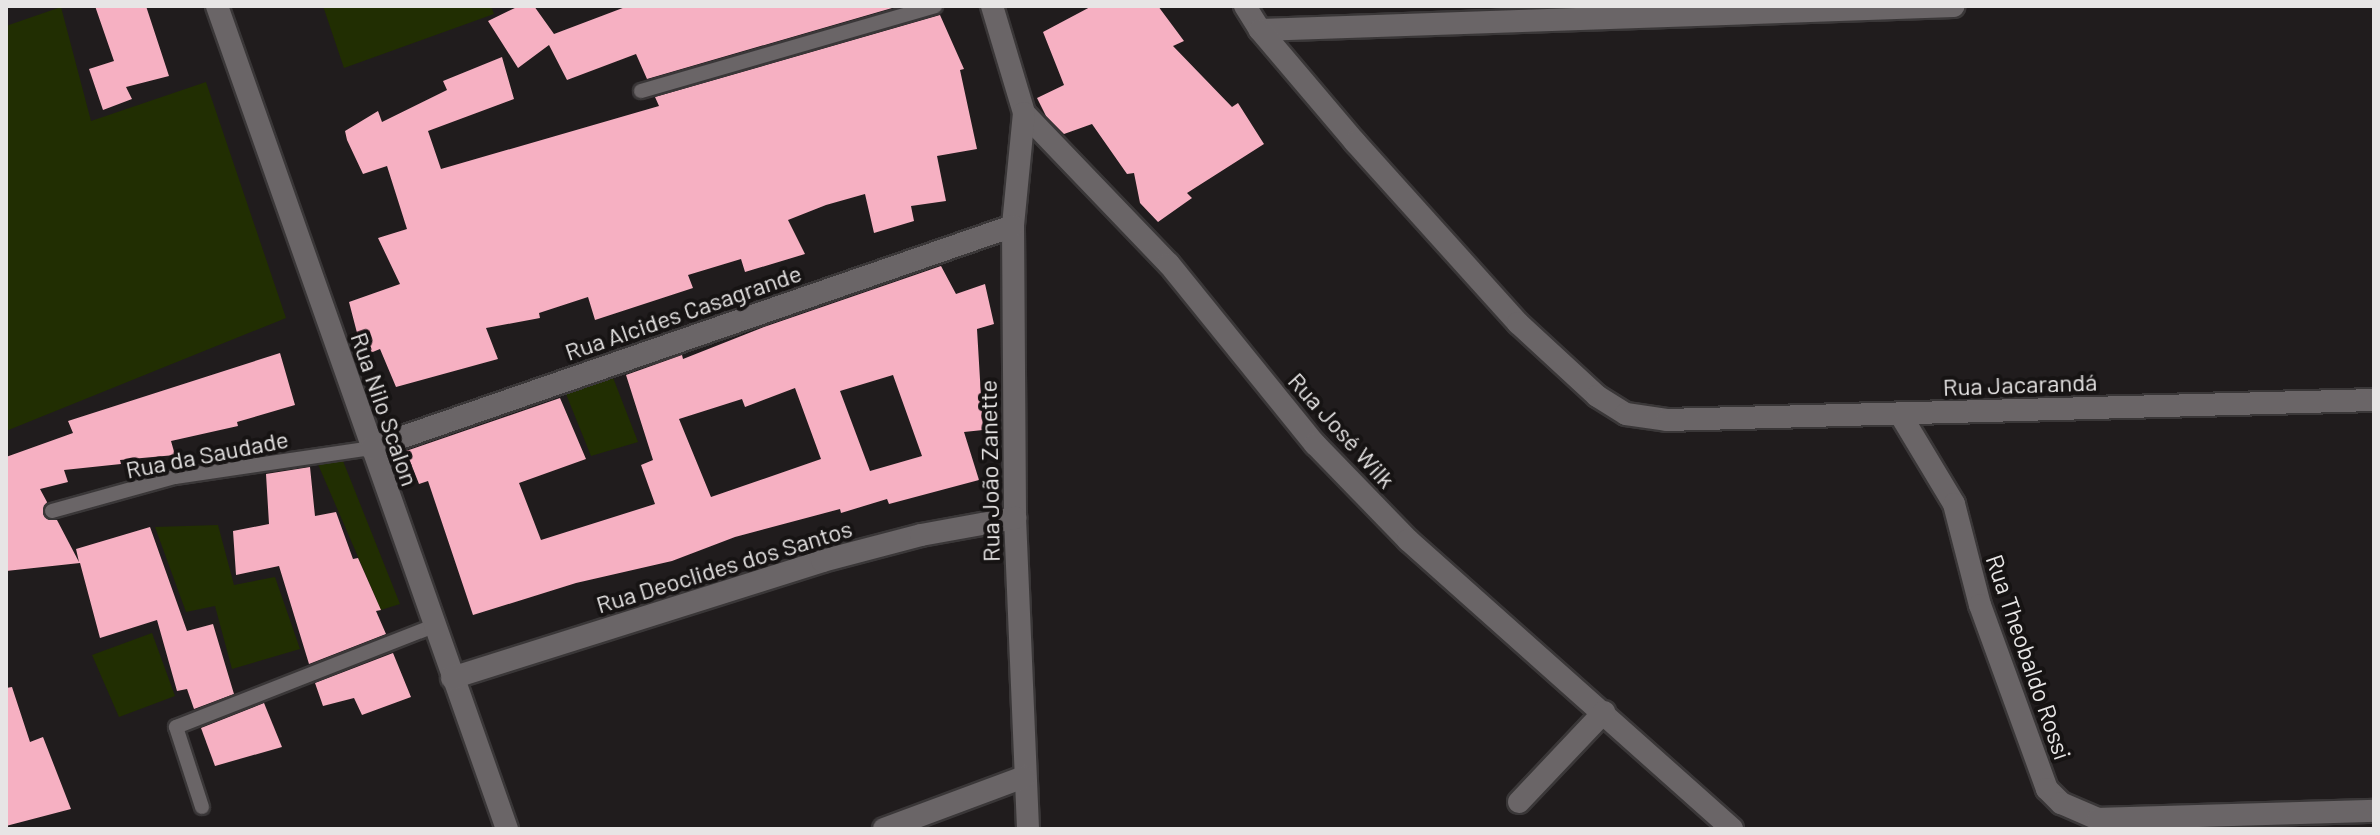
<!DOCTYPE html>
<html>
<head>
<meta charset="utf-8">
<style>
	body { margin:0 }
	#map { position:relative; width:2380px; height:835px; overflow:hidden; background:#201c1d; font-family:Barlow,sans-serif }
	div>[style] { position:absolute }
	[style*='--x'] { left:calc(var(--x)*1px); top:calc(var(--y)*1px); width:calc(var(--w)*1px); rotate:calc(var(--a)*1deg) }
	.green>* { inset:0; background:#212e02 }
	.building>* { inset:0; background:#f6b0c2 }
	.roads { filter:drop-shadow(2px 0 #3a3738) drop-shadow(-2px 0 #3a3738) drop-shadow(0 2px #3a3738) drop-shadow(0 -2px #3a3738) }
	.service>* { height:14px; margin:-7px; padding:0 7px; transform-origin:7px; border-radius:7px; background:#6a6567 }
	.minor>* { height:22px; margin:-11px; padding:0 11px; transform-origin:11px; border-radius:11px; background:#6a6567 }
	.tertiary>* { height:22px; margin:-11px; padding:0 11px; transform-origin:11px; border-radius:11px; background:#6a6567 }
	span { translate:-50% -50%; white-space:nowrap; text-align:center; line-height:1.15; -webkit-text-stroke:8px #161313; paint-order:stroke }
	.street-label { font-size:24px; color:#e7e5e5 }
	.frame { position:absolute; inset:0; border:8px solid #e7e5e5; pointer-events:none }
</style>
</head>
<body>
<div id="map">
	<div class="green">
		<div style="clip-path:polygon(323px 6px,491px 6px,494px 14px,344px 68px)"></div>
		<div style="clip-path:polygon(61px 7px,91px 121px,206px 82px,286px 318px,6px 431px,6px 26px)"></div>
		<div style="clip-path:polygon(612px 375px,638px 442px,591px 456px,566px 394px)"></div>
		<div style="clip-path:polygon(341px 456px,400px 604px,381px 610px,317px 462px)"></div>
		<div style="clip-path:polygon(218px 525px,234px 585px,275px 577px,300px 649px,232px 669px,215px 606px,186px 612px,155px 527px)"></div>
		<div style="clip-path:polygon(152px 633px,175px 696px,119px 717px,92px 655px)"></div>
	</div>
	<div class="building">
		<div style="clip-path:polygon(95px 6px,146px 6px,169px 76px,126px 87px,132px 99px,103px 110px,89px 69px,114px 61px)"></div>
		<div style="clip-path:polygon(519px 6px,534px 6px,554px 34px,628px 6px,899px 6px,647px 79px,636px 54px,567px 80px,549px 45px,518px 68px,488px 21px)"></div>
		<div style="clip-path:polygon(1092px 6px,1158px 6px,1184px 41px,1173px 46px,1232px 107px,1238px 103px,1264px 144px,1187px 193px,1192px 198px,1158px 222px,1140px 203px,1134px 173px,1127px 174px,1092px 124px,1064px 134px,1046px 116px,1037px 98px,1064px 85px,1043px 32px)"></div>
		<div style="clip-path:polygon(940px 15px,964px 69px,960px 70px,977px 149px,937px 156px,946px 201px,911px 206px,914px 221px,874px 233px,865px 194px,826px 205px,788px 220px,805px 254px,745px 272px,741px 259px,688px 275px,693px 288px,595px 320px,588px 297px,539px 313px,540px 318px,486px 328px,498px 359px,396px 387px,380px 349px,363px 356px,349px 302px,400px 284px,378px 238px,407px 229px,387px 166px,363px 174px,347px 140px,345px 131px,378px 111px,382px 122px,447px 90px,443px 81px,502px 57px,514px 99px,428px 131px,441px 169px,659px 106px,655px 97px)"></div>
		<div style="clip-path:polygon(evenodd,941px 266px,956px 294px,985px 284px,994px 324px,977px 329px,983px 430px,964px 432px,979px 480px,889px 504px,887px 499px,841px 513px,840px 509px,735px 537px,672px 561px,576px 583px,473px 615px,428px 481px,419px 484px,406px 451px,560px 398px,586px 459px,519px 483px,541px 540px,655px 504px,641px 465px,653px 460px,626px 375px,682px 355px,683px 359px,764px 327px,941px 266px,893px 375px,922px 456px,870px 471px,840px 391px,893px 375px,941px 266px,795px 388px,821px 459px,711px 497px,679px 419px,742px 399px,745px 407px,795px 388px)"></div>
		<div style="clip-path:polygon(280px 353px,295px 405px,237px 422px,238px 426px,171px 441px,175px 455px,120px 460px,121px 464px,64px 470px,68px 482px,40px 489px,47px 502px,43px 514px,49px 520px,57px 520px,79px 562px,76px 549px,150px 527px,187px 631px,213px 624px,234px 694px,194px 709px,187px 689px,177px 691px,157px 620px,100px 638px,80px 563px,6px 571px,6px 457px,73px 433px,68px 421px)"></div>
		<div style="clip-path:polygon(310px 467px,315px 516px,336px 512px,353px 559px,358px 558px,381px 610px,376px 611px,386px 634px,309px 664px,279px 566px,236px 575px,233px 531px,269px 524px,266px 474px)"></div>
		<div style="clip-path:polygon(393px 653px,411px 697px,362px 715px,354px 698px,323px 706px,315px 683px)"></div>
		<div style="clip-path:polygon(12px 687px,30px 742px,43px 737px,71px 809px,6px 826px,6px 688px)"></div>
		<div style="clip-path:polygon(264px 703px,282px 747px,215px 766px,201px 728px)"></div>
	</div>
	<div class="roads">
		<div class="service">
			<div style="--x:641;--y:91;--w:306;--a:-16.1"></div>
			<div style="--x:52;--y:511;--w:128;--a:-15.5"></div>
			<div style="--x:175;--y:477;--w:198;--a:-8.4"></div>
			<div style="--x:202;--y:807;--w:84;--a:-108"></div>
			<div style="--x:176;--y:727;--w:277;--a:-21.4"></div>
		</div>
		<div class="minor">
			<div style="--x:217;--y:6;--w:873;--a:70.59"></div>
			<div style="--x:992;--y:6;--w:112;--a:73.3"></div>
			<div style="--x:1024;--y:113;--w:209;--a:46.2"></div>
			<div style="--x:1169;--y:264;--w:232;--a:51"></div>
			<div style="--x:1315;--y:444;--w:134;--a:45.9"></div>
			<div style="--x:1408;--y:540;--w:434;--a:41.7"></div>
			<div style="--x:1260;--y:30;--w:694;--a:-1.98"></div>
			<div style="--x:1024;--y:113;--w:114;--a:95.6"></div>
			<div style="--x:1013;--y:226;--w:292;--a:89.6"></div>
			<div style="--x:1015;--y:518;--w:311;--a:87.6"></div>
			<div style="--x:1900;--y:414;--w:105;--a:59"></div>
			<div style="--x:1954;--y:504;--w:104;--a:75.6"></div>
			<div style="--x:1980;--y:605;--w:196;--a:70"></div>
			<div style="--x:2047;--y:789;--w:20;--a:45"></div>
			<div style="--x:2061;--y:803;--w:40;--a:23.4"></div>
			<div style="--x:2098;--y:819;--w:276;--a:-1.7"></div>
			<div style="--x:371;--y:448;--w:679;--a:-19.08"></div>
			<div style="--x:452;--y:678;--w:388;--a:-17.5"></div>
			<div style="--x:822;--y:561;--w:102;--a:-14.7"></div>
			<div style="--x:921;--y:535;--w:96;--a:-10.3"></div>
			<div style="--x:1519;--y:802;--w:124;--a:-46.6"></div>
			<div style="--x:884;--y:829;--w:149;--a:-20.4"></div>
		</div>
		<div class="tertiary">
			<div style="--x:1245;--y:6;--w:28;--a:58"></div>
			<div style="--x:1260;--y:30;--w:147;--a:49.7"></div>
			<div style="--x:1355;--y:142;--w:244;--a:48"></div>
			<div style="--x:1518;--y:323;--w:108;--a:42.7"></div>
			<div style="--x:1597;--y:396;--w:34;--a:32"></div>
			<div style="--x:1626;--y:414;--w:41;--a:8.3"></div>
			<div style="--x:1667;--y:420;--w:707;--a:-1.62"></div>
		</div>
	</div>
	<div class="street-label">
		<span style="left:683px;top:312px;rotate:-19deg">Rua Alcides Casagrande</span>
		<span style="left:2020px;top:384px;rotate:-2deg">Rua Jacarandá</span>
		<span style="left:385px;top:409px;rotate:71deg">Rua Nilo Scalon</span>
		<span style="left:1342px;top:430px;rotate:48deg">Rua José Wilk</span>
		<span style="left:207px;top:454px;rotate:-11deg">Rua da Saudade</span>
		<span style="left:989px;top:471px;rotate:-91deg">Rua João Zanette</span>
		<span style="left:724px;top:566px;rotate:-17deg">Rua Deoclides dos Santos</span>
		<span style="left:2029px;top:657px;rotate:71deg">Rua Theobaldo Rossi</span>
	</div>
	<div class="frame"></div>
</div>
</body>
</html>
